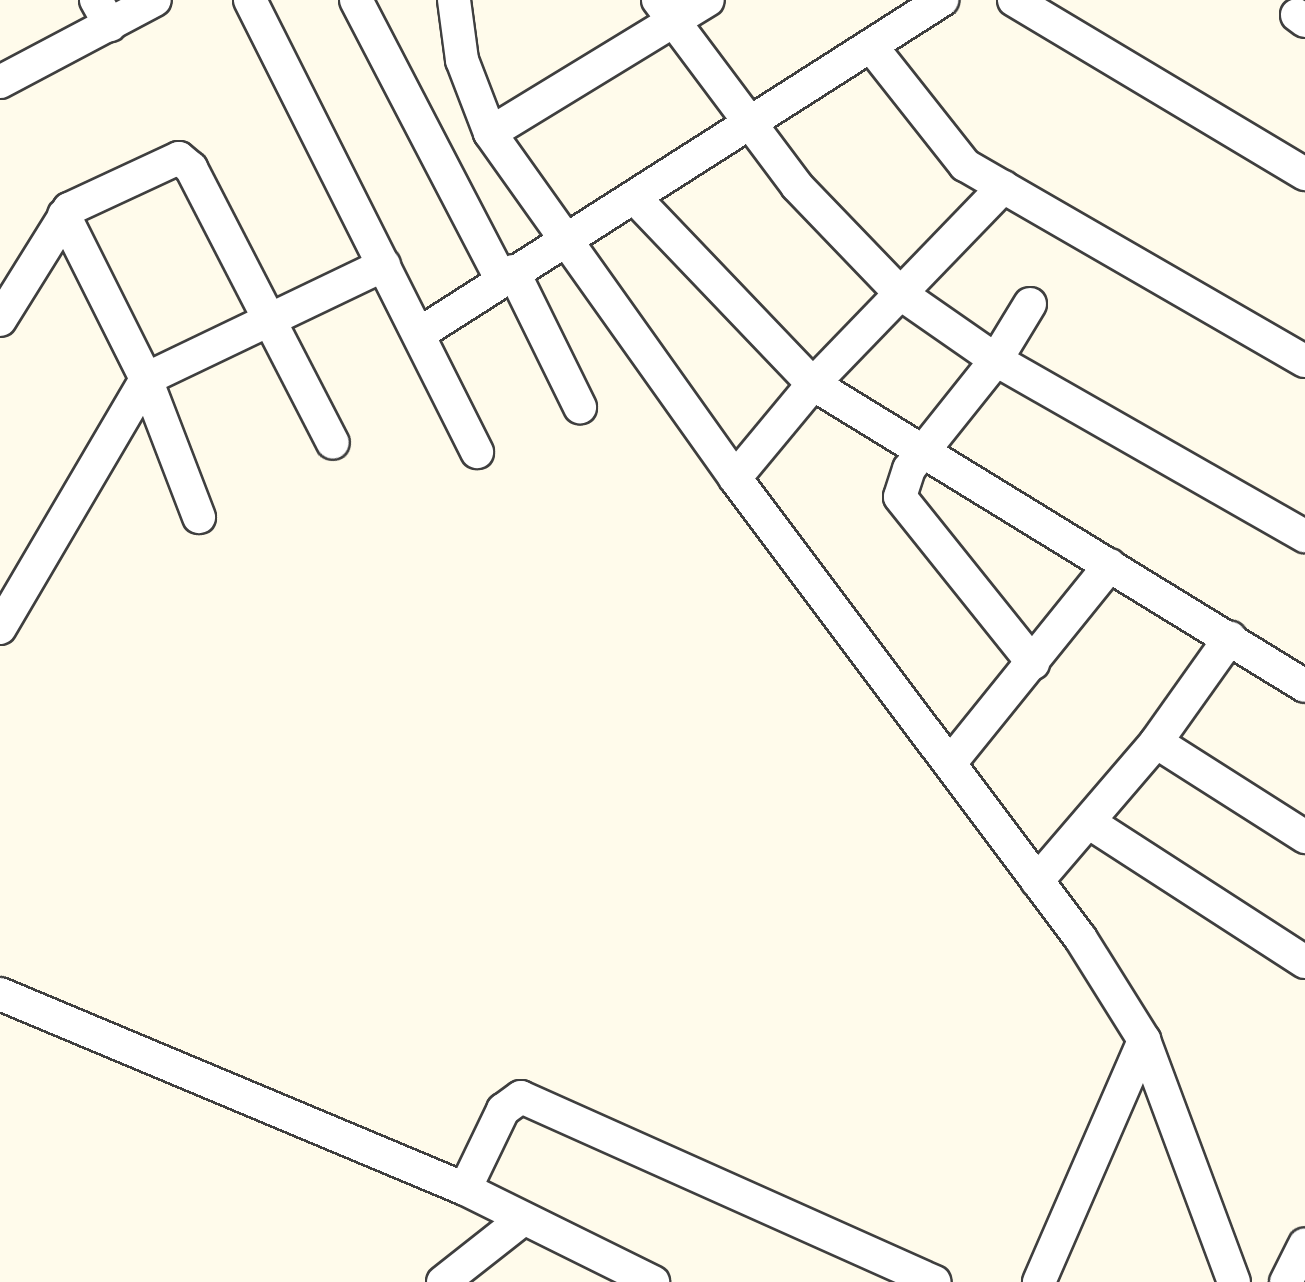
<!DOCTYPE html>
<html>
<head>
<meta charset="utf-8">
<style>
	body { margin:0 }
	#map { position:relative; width:1305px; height:1282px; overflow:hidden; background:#fffbeb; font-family:"Source Serif 4",serif }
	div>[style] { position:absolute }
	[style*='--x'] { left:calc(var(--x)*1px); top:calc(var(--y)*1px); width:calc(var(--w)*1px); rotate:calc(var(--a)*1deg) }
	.roads { filter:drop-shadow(2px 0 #3f3f3f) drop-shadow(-2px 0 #3f3f3f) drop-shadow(0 2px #3f3f3f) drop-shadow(0 -2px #3f3f3f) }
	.minor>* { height:32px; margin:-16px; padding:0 16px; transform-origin:16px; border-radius:16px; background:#fff }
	span { translate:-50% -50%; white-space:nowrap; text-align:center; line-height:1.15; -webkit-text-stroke:7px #fff; paint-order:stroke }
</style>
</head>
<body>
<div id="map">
	<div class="roads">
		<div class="minor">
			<div style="--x:96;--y:0;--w:29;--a:61"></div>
			<div style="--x:250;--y:0;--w:506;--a:63.33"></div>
			<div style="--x:356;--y:0;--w:314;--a:62.5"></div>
			<div style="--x:454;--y:0;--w:61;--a:82.4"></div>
			<div style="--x:462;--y:60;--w:78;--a:69"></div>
			<div style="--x:490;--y:133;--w:423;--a:54.6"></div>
			<div style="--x:735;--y:478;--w:576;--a:53.11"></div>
			<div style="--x:1081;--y:939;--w:119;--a:58"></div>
			<div style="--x:1144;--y:1040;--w:258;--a:69.6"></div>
			<div style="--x:658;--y:0;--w:232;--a:53.2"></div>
			<div style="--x:797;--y:186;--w:150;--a:46.1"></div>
			<div style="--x:901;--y:294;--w:116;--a:34.8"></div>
			<div style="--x:996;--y:360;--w:356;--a:29.7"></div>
			<div style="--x:1014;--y:0;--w:339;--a:30.9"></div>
			<div style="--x:1297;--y:15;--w:10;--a:37"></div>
			<div style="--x:871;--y:46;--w:152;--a:51.7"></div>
			<div style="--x:965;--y:165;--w:392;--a:30"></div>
			<div style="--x:0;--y:82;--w:175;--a:-27.9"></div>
			<div style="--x:490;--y:133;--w:255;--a:-31.4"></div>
			<div style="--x:635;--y:198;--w:257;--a:46.3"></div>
			<div style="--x:813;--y:384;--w:577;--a:31.54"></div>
			<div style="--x:64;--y:215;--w:183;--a:63.4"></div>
			<div style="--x:146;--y:379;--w:148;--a:69"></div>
			<div style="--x:513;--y:271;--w:152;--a:63.8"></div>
			<div style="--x:1030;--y:304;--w:66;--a:121.3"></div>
			<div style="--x:996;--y:360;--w:139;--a:128.6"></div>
			<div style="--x:909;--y:469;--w:29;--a:108"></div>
			<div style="--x:900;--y:497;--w:213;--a:51.3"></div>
			<div style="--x:0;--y:320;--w:131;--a:-58.1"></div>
			<div style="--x:69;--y:209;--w:121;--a:-24.9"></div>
			<div style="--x:179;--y:158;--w:16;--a:40"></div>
			<div style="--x:191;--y:168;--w:309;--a:62.7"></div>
			<div style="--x:419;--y:334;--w:621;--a:-32.56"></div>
			<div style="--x:735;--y:478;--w:122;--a:-50.3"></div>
			<div style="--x:813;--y:384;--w:274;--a:-46"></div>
			<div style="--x:0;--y:628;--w:289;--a:-59.6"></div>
			<div style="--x:146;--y:379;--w:264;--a:-25.6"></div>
			<div style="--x:1156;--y:742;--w:177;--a:32.5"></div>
			<div style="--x:951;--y:762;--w:253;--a:-51.1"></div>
			<div style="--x:1090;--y:823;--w:256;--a:32.9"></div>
			<div style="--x:1037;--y:881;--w:183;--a:-49.4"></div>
			<div style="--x:1156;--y:742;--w:128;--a:-54.6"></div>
			<div style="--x:0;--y:994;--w:504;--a:22.75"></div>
			<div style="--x:465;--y:1189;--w:210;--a:26.3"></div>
			<div style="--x:465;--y:1189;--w:88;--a:-64.3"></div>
			<div style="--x:503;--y:1110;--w:22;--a:-36"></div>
			<div style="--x:521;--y:1097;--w:453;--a:24.1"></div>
			<div style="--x:443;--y:1282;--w:102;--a:-38.2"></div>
			<div style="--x:1039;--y:1282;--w:264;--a:-66.5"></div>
			<div style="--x:1286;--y:1282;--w:42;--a:-63.4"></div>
		</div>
	</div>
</div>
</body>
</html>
